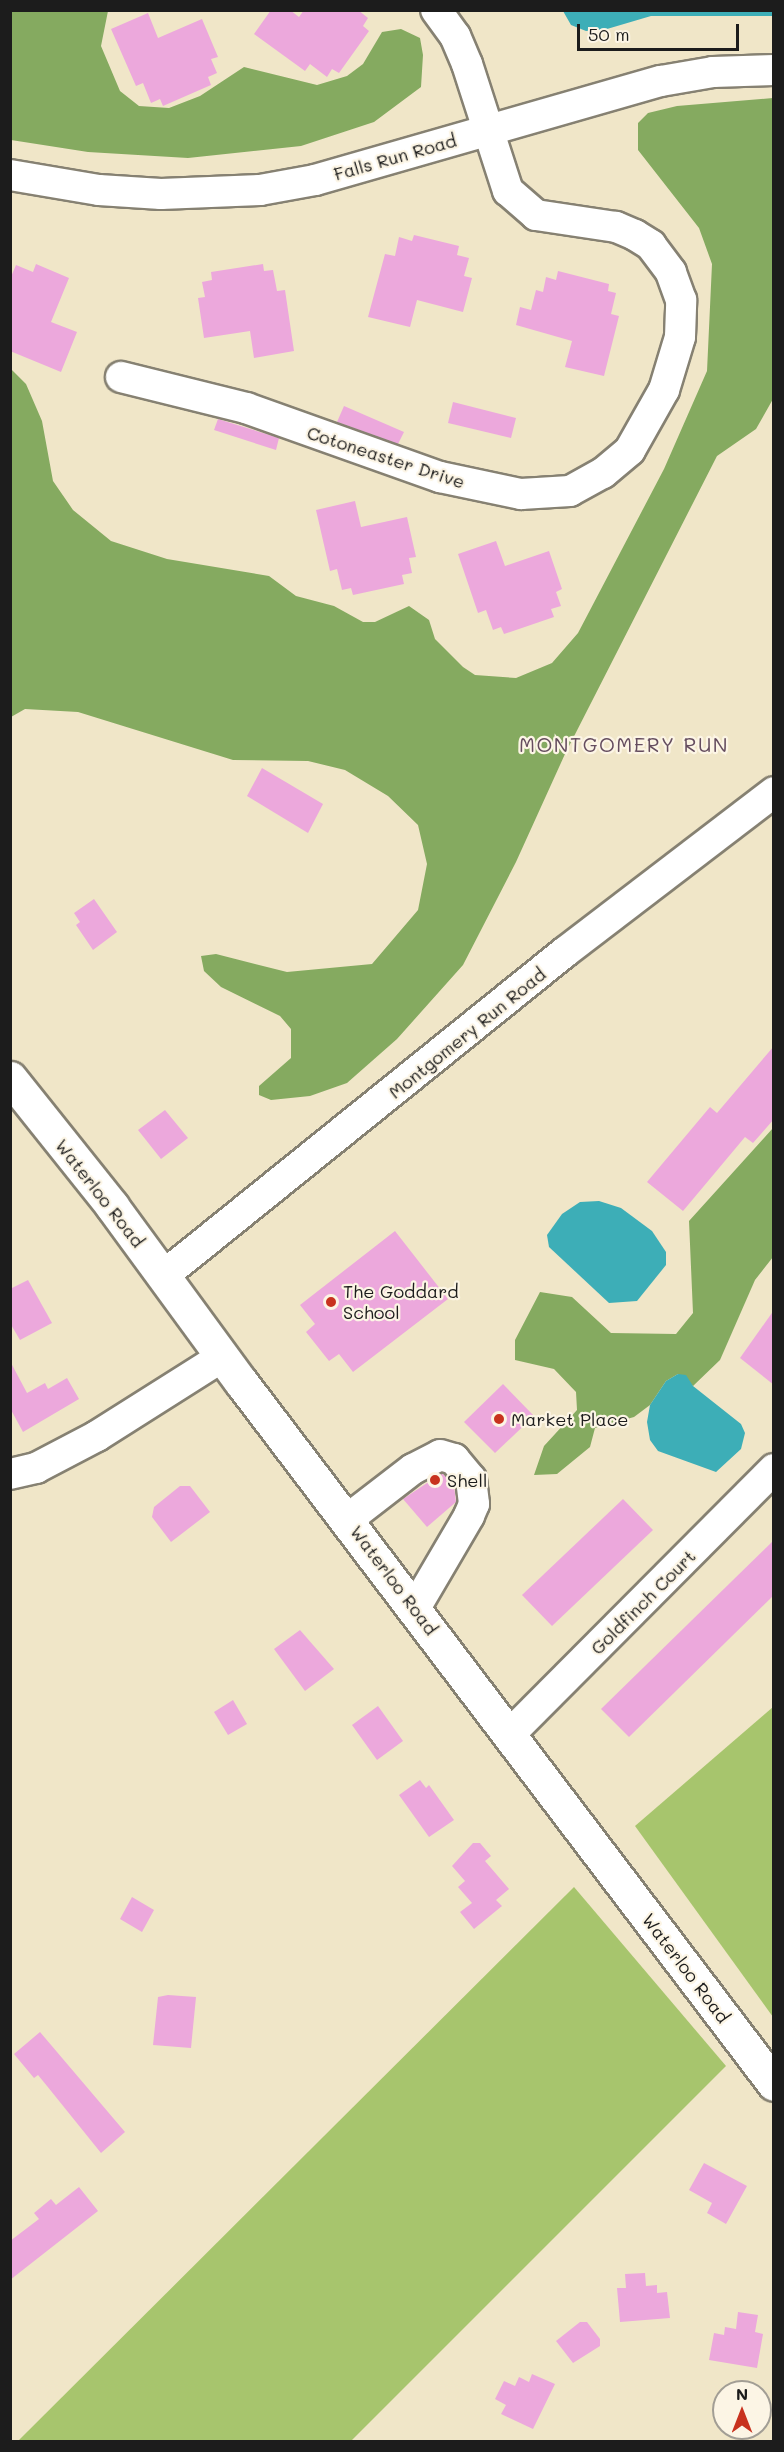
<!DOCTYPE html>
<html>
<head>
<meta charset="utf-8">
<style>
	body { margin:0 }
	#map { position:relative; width:784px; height:2452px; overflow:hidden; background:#f0e6c8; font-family:Mali,sans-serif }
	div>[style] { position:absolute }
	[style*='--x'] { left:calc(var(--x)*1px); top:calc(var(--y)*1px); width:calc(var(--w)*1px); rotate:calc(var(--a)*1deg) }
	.green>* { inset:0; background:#a7c56d }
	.forest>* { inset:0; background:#85aa60 }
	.water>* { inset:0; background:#3daeb7 }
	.building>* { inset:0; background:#eca8dc }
	.roads { filter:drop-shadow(2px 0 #868172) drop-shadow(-2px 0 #868172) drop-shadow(0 2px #868172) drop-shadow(0 -2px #868172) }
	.minor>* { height:30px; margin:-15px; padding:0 15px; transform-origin:15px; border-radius:15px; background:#fff }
	.major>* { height:33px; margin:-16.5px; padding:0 16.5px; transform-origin:16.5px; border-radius:16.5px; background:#fff }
	.dots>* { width:16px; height:16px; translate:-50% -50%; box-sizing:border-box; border:3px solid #fcf5e5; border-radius:50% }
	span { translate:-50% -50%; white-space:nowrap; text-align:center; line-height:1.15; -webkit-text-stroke:4.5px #fcf5e5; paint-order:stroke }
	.street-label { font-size:18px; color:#1c1c1c }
	.poi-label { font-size:18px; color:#1c1c1c }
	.left { translate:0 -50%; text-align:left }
	.neighbourhood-label { font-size:20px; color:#654d5f; letter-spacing:1.5px }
	.frame { position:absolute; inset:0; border:12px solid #1c1c1c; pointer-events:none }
	.north { position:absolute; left:712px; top:2380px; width:60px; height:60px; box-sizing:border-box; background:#fcf5e5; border:2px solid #a29e95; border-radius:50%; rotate:0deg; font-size:16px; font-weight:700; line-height:24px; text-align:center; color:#1c1c1c }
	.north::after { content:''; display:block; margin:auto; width:21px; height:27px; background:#c8321e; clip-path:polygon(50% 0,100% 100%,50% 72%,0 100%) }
	.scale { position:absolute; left:577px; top:24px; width:162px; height:27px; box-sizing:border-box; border:3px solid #1c1c1c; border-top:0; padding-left:8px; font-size:18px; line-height:21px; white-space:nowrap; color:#1c1c1c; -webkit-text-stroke:4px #fcf5e5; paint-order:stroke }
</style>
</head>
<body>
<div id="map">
	<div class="green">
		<div style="clip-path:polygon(773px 1707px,773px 2017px,635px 1826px)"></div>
		<div style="clip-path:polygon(574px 1887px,726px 2066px,351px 2441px,18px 2441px)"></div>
	</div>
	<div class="forest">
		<div style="clip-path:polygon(10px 11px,108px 11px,101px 46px,120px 91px,139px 106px,169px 108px,200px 96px,244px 67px,317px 85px,347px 76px,363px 64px,382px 32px,401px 29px,420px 38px,423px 55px,421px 87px,374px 122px,301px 146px,188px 158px,88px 152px,11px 140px)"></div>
		<div style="clip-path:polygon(773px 98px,773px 399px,756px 429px,717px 456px,565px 754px,516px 862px,463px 965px,397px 1039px,347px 1083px,310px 1096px,271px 1100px,259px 1095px,259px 1086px,291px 1058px,291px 1029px,280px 1016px,221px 987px,204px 971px,201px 956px,216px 954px,287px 972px,372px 964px,418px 910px,427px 864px,418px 825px,388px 796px,345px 770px,308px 761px,233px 760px,78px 712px,25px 709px,11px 717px,11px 369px,26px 384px,42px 421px,53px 481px,73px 510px,111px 541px,167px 559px,269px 576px,296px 596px,334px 606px,363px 622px,375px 622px,409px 606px,429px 620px,435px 639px,463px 667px,475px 675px,516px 678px,552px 663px,578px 633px,664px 469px,707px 371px,712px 264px,699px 228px,638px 150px,638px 123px,648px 113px,677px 106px)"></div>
		<div style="clip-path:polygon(773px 1128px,773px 1257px,755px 1280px,720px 1360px,693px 1386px,678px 1374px,666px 1381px,650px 1405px,634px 1417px,595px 1428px,590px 1447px,557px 1474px,534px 1475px,544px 1446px,577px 1410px,576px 1392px,554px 1369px,515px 1360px,515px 1340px,540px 1292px,572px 1297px,611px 1333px,676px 1334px,693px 1313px,689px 1221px)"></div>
	</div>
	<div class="water">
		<div style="clip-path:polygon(773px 10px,773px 16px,651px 16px,607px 29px,586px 31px,571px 25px,563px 11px)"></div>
		<div style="clip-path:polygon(599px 1201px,621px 1208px,652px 1231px,666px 1252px,666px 1265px,637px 1301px,609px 1303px,549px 1247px,547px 1235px,562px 1214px,580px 1202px)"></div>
		<div style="clip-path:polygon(678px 1374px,686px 1375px,693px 1386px,741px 1424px,745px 1433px,741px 1449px,716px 1472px,658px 1451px,650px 1440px,647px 1422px,650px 1405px,666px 1381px)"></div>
	</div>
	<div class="building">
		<div style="clip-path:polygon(271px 10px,290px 10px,299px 17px,304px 10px,358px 10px,368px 18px,363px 26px,369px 31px,339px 73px,332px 69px,327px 77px,310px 64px,305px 71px,254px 34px)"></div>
		<div style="clip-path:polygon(148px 13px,158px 38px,202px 19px,218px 57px,211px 59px,217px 73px,208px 77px,211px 85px,163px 106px,160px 99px,151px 103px,143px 83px,136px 86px,111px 29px)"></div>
		<div style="clip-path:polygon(414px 235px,459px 246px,457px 255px,469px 258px,464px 276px,472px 278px,463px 312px,417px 300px,410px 327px,368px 317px,385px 254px,395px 256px,399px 237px,412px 241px)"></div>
		<div style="clip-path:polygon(36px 264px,69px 278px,51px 322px,77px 332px,61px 372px,10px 351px,10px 279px,16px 265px,33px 272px)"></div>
		<div style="clip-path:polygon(263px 264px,264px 271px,273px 270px,277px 291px,285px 290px,294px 351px,254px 358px,250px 331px,204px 338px,198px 298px,205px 297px,202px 282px,212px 280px,211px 272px)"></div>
		<div style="clip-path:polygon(558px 271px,609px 284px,608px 291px,616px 293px,611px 314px,619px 316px,604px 376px,565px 367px,572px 341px,516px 325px,520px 307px,531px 310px,536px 290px,543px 292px,546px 277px,556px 280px)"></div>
		<div style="clip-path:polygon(453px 402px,516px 418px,511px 438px,448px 423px)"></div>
		<div style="clip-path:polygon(344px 406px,404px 432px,398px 444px,337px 422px)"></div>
		<div style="clip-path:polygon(218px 419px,279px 438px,276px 450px,214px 430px)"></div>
		<div style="clip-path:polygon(355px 501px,361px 527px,407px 517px,416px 557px,409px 558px,412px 573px,402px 575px,404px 584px,353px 595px,351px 588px,342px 590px,337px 569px,330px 571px,316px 510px)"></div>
		<div style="clip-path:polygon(496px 541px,505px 566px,549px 551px,562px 589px,556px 592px,561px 606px,551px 609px,554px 617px,504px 634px,501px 627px,493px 630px,486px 610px,478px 613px,458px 554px)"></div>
		<div style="clip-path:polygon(262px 768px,323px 804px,308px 833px,247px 796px)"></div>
		<div style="clip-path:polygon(94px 899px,117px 932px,93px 950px,76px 925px,80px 922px,74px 913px)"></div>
		<div style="clip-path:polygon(774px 1046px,774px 1119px,753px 1143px,745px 1137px,683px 1211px,647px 1182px,710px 1107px,717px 1113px)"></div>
		<div style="clip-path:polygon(165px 1110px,188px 1138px,161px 1159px,138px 1130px)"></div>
		<div style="clip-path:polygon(395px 1231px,448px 1299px,353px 1372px,339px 1354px,329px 1361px,306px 1332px,315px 1324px,300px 1305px)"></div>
		<div style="clip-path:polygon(28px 1280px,52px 1323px,20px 1340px,10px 1323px,10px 1289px)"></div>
		<div style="clip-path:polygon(774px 1310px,774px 1385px,740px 1358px)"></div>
		<div style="clip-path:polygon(10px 1361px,27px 1393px,45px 1383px,48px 1389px,67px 1378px,79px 1399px,23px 1432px,10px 1408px)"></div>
		<div style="clip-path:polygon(503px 1384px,534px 1416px,495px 1453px,464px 1422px)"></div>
		<div style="clip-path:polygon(442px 1473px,454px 1486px,456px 1502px,427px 1527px,403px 1499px)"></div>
		<div style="clip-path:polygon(180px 1486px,190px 1486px,210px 1512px,171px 1542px,152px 1517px,154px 1507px)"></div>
		<div style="clip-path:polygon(623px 1499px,653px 1530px,552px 1626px,522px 1595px)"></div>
		<div style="clip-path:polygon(774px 1540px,774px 1595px,629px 1737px,601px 1709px)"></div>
		<div style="clip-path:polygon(300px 1630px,334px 1669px,305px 1691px,274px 1649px)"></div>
		<div style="clip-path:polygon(233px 1700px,247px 1724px,228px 1735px,214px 1712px)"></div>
		<div style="clip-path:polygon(378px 1706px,403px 1741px,377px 1760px,352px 1725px)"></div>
		<div style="clip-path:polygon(420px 1780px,426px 1788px,429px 1785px,454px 1820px,429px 1837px,399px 1795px)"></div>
		<div style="clip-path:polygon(473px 1843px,480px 1843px,491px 1856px,485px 1861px,509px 1889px,496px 1900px,502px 1906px,474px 1929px,460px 1912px,472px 1903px,458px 1887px,465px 1881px,452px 1866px)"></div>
		<div style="clip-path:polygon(132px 1897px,154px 1910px,142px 1932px,120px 1919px)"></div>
		<div style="clip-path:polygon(168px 1995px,196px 1997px,191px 2048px,153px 2045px,158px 1997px)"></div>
		<div style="clip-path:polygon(40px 2032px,125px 2132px,101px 2153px,47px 2086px,38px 2075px,34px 2078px,14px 2054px)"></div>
		<div style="clip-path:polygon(704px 2163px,747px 2186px,726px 2224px,707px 2213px,712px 2203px,689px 2190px)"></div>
		<div style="clip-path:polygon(79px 2187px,98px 2211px,10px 2280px,10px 2241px,39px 2219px,34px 2213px,51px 2199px,56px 2205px)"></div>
		<div style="clip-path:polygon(645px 2273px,646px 2286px,657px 2285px,657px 2293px,667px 2292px,670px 2318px,620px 2322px,617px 2288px,626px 2288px,625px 2274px)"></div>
		<div style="clip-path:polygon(738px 2312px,758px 2315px,755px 2332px,763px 2334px,757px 2368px,709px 2360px,714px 2333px,724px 2335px,725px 2327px,736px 2329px)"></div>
		<div style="clip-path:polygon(580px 2322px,587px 2322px,600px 2339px,600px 2346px,573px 2363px,556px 2341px)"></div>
		<div style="clip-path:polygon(532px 2374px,555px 2384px,533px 2429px,501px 2414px,506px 2405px,495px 2399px,504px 2381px,515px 2386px,519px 2377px,529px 2382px)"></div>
	</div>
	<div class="roads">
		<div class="minor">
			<div style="--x:10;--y:175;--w:90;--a:9.6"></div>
			<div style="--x:99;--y:190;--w:62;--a:3.7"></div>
			<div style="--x:161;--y:194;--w:99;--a:-2.3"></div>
			<div style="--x:260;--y:190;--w:56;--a:-10.3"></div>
			<div style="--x:315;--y:180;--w:360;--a:-16"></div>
			<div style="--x:661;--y:81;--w:53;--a:-9.8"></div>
			<div style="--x:713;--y:72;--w:61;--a:-1.9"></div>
			<div style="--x:121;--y:377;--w:129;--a:13.9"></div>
			<div style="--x:246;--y:408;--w:206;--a:19.6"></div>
			<div style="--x:440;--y:477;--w:83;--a:11.9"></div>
			<div style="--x:521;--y:494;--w:49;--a:-3.5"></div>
			<div style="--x:570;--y:491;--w:38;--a:-29"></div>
			<div style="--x:603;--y:473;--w:35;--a:-40"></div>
			<div style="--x:630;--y:450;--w:69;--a:-60.5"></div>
			<div style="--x:664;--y:390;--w:55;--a:-73.2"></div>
			<div style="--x:680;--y:337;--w:37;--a:-88"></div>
			<div style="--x:681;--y:300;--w:30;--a:-110"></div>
			<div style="--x:671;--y:272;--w:34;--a:-127"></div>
			<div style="--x:651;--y:245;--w:19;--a:-148"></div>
			<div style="--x:635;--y:235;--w:21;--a:-157"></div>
			<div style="--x:616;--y:227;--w:81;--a:-171.5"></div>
			<div style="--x:536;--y:215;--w:37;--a:-139"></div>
			<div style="--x:508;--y:191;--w:133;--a:-107.9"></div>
			<div style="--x:467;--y:64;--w:30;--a:-113"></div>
			<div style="--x:455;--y:36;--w:32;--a:-126"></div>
			<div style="--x:163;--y:1276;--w:516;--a:-38.87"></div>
			<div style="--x:565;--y:952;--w:263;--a:-37.4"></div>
			<div style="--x:10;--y:1474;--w:27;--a:-13"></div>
			<div style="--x:36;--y:1468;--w:69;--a:-27.7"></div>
			<div style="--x:97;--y:1436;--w:148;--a:-32.3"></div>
			<div style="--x:348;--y:1519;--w:82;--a:-37.6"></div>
			<div style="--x:413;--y:1469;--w:30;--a:-27"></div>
			<div style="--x:440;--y:1455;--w:15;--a:16"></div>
			<div style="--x:454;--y:1459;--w:26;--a:50"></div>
			<div style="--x:471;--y:1479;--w:25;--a:83"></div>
			<div style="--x:474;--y:1504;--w:13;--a:113"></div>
			<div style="--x:469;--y:1516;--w:107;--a:120.4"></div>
			<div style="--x:510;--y:1734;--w:374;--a:-45.1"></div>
		</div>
		<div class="major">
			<div style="--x:10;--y:1078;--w:164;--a:51.4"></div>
			<div style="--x:112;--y:1206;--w:218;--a:53.8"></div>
			<div style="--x:241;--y:1382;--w:881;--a:52.79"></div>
		</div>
	</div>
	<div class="dots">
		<div style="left:331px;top:1302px;background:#c8321e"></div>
		<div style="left:499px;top:1419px;background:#c8321e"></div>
		<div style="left:435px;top:1480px;background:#c8321e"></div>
	</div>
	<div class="street-label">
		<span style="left:395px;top:157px;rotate:-16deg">Falls Run Road</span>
		<span style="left:386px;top:457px;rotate:18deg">Cotoneaster Drive</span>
		<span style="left:467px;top:1033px;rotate:-39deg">Montgomery Run Road</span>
		<span style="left:100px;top:1193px;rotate:52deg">Waterloo Road</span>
		<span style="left:394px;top:1580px;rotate:53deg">Waterloo Road</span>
		<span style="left:643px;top:1602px;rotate:-45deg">Goldfinch Court</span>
		<span style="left:686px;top:1968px;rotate:53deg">Waterloo Road</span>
	</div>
	<div class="poi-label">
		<span class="left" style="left:343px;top:1302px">The Goddard<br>School</span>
		<span class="left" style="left:511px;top:1419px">Market Place</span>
		<span class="left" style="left:447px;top:1480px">Shell</span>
	</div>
	<div class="neighbourhood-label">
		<span style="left:624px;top:744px">MONTGOMERY RUN</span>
	</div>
	<div class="frame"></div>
	<div class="north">N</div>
	<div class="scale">50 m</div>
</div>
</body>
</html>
